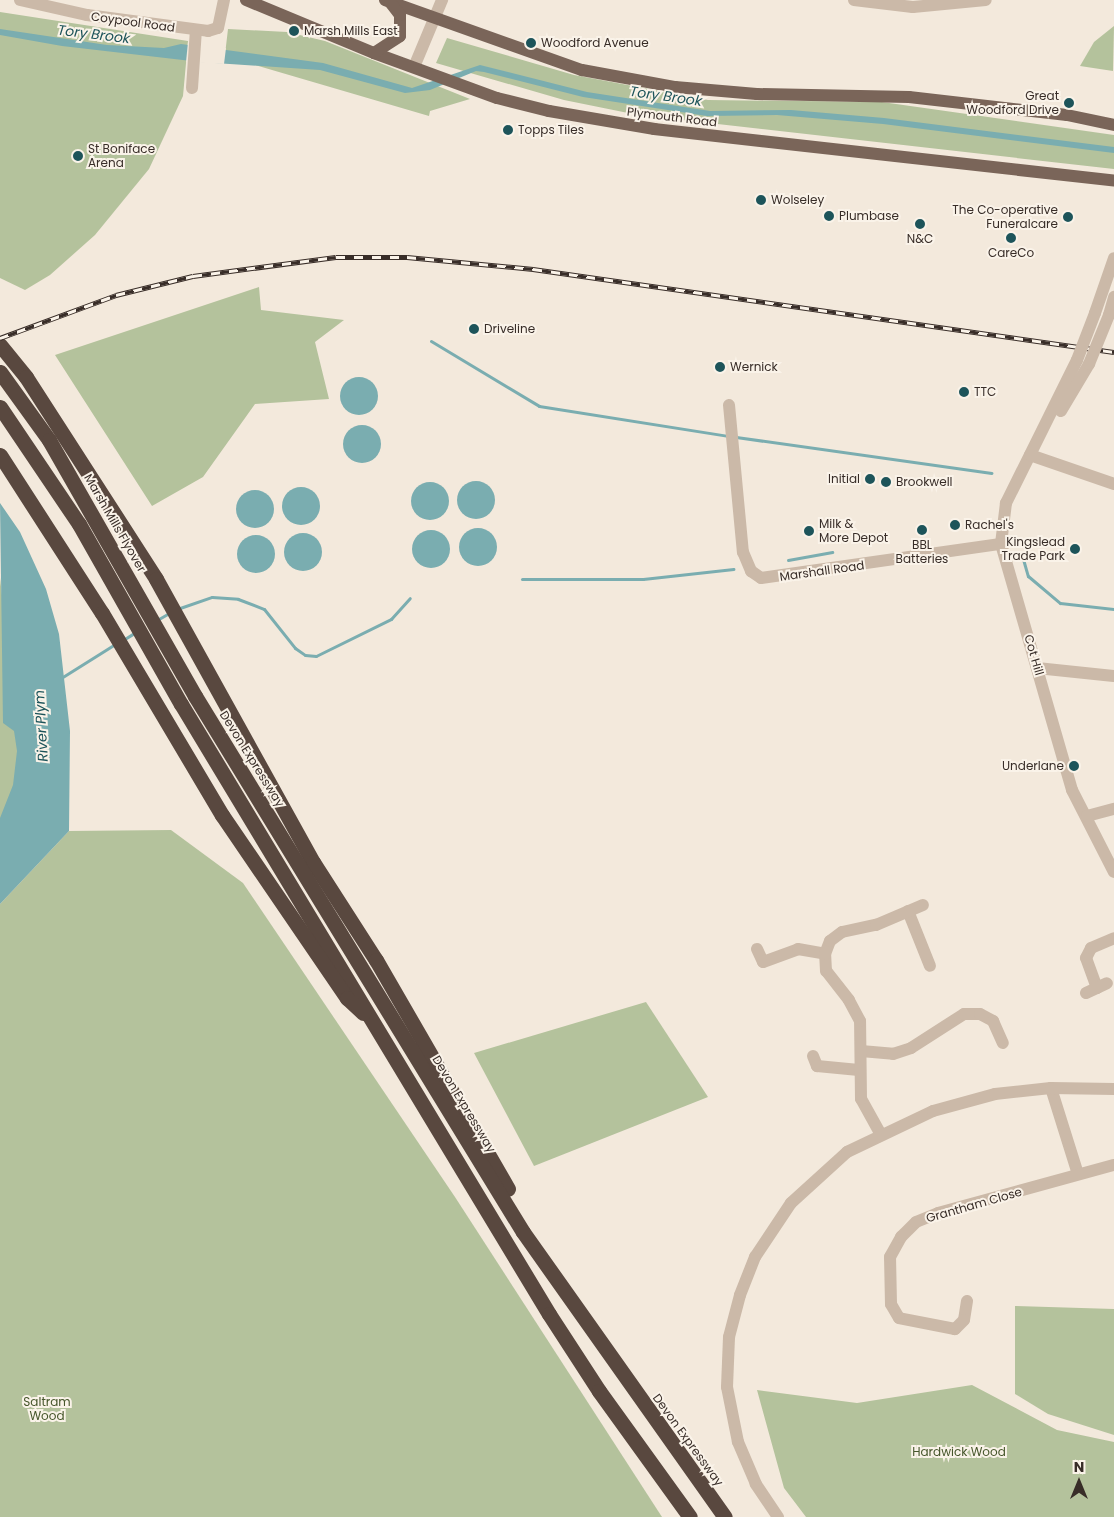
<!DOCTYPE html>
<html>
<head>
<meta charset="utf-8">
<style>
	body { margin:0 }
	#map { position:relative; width:1114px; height:1517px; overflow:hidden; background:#f3e9dc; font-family:Poppins,sans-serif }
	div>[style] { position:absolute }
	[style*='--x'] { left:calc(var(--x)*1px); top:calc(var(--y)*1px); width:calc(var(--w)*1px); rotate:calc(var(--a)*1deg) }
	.green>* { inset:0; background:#b4c29c }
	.water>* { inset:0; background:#7aadb0 }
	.round { border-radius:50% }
	.pier>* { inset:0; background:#f3e9dc }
	.stream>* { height:3px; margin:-1.5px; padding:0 1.5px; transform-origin:1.5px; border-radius:1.5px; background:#7aadb0 }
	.minor>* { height:12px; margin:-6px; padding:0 6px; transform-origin:6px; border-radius:6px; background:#cbb9a8 }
	.major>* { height:12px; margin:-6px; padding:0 6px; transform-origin:6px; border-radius:6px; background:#7a6559 }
	.highway>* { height:15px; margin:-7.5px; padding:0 7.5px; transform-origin:7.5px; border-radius:7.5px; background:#59483f }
	.rail>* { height:5px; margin-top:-2.5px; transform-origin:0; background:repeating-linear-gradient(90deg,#faf3e9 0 9px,#382d28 0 18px); box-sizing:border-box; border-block:1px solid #382d28 }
	.minor-bridge>* { height:12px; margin:-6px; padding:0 6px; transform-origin:6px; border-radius:6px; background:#cbb9a8 }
	.dots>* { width:14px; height:14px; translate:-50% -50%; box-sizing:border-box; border:2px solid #faf3e9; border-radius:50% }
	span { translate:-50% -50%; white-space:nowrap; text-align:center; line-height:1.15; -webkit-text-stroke:4px #faf3e9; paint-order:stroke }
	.street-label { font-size:12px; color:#382d28 }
	.poi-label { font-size:12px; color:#382d28 }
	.left { translate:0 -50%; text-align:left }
	.right { translate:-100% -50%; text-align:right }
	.park-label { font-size:12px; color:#46562b }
	.water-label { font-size:14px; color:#1d545a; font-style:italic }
	.north { position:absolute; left:1054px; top:1457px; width:50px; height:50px; -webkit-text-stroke:4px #faf3e9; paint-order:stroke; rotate:0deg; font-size:14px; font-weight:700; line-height:20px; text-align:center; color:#382d28 }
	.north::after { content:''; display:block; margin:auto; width:18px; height:22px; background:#382d28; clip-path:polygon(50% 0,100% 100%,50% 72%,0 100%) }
</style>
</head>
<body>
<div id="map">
	<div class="green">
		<div style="clip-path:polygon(0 12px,188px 41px,183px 96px,149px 169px,95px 235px,50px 275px,25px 290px,0 278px)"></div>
		<div style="clip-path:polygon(1114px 26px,1113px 71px,1080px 66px,1094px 42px)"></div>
		<div style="clip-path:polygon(228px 29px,287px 32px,325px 41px,470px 99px,430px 111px,429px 116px,255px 65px,224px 63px)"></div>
		<div style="clip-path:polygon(447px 38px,574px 75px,708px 100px,882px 102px,1114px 135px,1114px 169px,638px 115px,564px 100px,436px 63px)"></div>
		<div style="clip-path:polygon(259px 287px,261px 310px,344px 320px,315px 342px,329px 399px,255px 404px,203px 477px,152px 506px,55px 355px)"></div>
		<div style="clip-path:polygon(0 578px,23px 774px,0 840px)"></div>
		<div style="clip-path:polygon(171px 830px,243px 883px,455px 1197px,662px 1517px,0 1517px,0 904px,69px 831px)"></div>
		<div style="clip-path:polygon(646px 1002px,708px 1097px,534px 1166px,474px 1053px)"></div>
		<div style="clip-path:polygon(1015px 1306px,1114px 1309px,1114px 1435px,1048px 1414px,1015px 1394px)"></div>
		<div style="clip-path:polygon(972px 1385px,1057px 1430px,1114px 1442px,1114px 1517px,806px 1517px,784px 1488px,757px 1390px,857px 1403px)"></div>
	</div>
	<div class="water">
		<div style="clip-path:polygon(0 29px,107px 45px,164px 48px,181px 44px,323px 63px,412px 88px,480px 65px,587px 92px,710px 111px,791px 110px,884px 118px,1114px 147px,1114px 153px,883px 124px,777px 115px,707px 116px,583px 97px,484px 72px,476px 71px,430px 90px,405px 93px,320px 70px,200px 62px,62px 46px,0 35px)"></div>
		<div class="round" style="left:340px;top:377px;width:38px;height:38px"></div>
		<div class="round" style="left:343px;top:425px;width:38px;height:38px"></div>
		<div class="round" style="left:457px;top:481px;width:38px;height:38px"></div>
		<div class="round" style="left:411px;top:482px;width:38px;height:38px"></div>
		<div class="round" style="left:282px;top:487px;width:38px;height:38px"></div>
		<div class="round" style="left:236px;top:490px;width:38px;height:38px"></div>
		<div style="clip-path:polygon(0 503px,20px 532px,46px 589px,59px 634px,70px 731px,69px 831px,0 904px,0 818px,13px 785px,17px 751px,14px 731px,3px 723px)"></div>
		<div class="round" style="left:459px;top:528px;width:38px;height:38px"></div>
		<div class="round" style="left:412px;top:530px;width:38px;height:38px"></div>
		<div class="round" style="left:284px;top:533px;width:38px;height:38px"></div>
		<div class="round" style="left:237px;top:535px;width:38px;height:38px"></div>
	</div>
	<div class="pier">
		<div style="clip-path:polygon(188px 42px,226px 48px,224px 64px,186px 62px)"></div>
	</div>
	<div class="stream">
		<div style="--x:431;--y:341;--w:126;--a:31"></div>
		<div style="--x:539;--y:406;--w:191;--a:9"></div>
		<div style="--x:736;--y:437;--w:258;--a:8"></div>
		<div style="--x:1023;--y:559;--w:18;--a:74"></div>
		<div style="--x:1028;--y:576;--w:42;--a:40.2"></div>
		<div style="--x:1060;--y:603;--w:54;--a:6.3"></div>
		<div style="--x:788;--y:560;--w:45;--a:-10.3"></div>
		<div style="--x:522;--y:579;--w:121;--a:0"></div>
		<div style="--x:643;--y:579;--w:91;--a:-6.3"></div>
		<div style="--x:177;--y:609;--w:37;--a:-19"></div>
		<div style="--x:212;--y:597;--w:26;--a:4"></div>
		<div style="--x:238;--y:599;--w:28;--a:21"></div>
		<div style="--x:264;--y:609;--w:50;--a:51.5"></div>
		<div style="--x:295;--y:648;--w:12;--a:35"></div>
		<div style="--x:305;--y:655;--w:11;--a:5"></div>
		<div style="--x:316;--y:656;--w:84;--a:-26.3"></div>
		<div style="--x:391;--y:619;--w:28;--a:-48"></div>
		<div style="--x:157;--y:620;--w:14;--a:-30"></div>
		<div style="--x:123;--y:640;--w:13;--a:-32"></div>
		<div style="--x:61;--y:678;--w:64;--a:-32.2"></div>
	</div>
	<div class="minor">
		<div style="--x:20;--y:0;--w:69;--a:12.6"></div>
		<div style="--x:87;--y:15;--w:122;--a:7.5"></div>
		<div style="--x:208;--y:31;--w:10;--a:-17"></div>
		<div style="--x:218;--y:28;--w:29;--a:-78"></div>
		<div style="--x:854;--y:0;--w:59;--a:6.8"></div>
		<div style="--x:913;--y:7;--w:73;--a:-5.5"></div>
		<div style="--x:414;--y:67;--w:73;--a:-67.3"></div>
		<div style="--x:192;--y:88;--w:58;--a:-86.1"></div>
		<div style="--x:1095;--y:313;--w:58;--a:-70.9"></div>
		<div style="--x:1109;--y:315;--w:19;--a:-74"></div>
		<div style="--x:1077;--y:360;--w:160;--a:116.4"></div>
		<div style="--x:1006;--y:503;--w:41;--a:97"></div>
		<div style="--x:1001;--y:544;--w:256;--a:73.9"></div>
		<div style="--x:1072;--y:790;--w:92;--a:62.9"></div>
		<div style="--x:729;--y:405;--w:148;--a:84.6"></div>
		<div style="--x:743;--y:552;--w:21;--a:67"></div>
		<div style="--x:751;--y:571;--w:12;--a:35"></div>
		<div style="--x:761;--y:578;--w:242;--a:-8.1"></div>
		<div style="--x:1061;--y:411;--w:55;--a:-59.2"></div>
		<div style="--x:1030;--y:455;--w:89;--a:19"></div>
		<div style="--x:1037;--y:668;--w:77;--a:5.9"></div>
		<div style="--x:1087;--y:816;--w:28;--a:-15"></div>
		<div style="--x:908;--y:911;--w:59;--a:68.2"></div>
		<div style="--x:757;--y:949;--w:14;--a:65"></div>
		<div style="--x:763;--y:962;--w:37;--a:-20"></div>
		<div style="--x:798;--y:949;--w:27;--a:10"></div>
		<div style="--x:1097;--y:988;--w:32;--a:-110"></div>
		<div style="--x:1086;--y:958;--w:11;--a:-63"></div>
		<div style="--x:1091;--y:948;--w:25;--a:-23"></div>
		<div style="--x:1086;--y:993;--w:23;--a:-25"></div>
		<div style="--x:861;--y:1051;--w:32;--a:5"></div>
		<div style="--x:893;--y:1054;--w:19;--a:-18"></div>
		<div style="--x:911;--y:1048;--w:63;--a:-32.7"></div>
		<div style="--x:964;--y:1014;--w:16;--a:0"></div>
		<div style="--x:980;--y:1014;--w:15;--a:28"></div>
		<div style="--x:993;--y:1021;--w:24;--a:66"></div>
		<div style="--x:813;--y:1056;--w:11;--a:68"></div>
		<div style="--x:817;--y:1066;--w:42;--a:5.4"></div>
		<div style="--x:1051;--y:1088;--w:90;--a:72.6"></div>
		<div style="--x:880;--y:1133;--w:39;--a:-119"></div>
		<div style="--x:861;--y:1099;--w:78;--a:-90.7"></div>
		<div style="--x:860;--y:1021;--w:24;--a:-118"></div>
		<div style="--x:849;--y:1000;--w:37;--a:-128"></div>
		<div style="--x:826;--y:971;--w:17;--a:-93"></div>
		<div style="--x:825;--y:954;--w:14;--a:-69"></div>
		<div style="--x:830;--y:941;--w:15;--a:-37"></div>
		<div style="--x:842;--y:932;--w:35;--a:-12"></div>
		<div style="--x:876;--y:925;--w:51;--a:-23.1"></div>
		<div style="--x:967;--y:1301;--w:19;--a:99"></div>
		<div style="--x:964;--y:1320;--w:13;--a:135"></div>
		<div style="--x:955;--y:1329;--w:57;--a:-168.9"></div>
		<div style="--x:899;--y:1318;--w:16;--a:-120"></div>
		<div style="--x:891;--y:1304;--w:47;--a:-91.2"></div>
		<div style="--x:890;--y:1257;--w:23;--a:-61"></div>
		<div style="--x:901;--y:1237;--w:21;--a:-45"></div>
		<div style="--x:916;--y:1222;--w:24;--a:-22"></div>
		<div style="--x:938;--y:1213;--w:182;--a:-15.3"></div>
		<div style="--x:778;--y:1517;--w:40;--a:-124"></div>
		<div style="--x:756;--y:1484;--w:46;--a:-113.2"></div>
		<div style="--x:738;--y:1442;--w:56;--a:-101.3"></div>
		<div style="--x:727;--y:1387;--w:50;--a:-87.7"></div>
		<div style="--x:729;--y:1337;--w:43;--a:-75.3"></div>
		<div style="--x:740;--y:1295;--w:41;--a:-68.5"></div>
		<div style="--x:755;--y:1257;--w:65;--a:-56.3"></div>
		<div style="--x:791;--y:1203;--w:76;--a:-42.3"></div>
		<div style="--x:847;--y:1152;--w:95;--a:-25.5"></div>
		<div style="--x:933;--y:1111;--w:64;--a:-15.3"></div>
		<div style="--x:995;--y:1094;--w:56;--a:-6.1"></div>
		<div style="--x:1051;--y:1088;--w:63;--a:0.9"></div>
	</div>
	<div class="major">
		<div style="--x:246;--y:0;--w:139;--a:22.5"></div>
		<div style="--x:374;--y:53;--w:131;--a:20.1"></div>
		<div style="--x:497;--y:98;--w:54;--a:14"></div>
		<div style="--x:549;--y:111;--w:107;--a:9.7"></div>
		<div style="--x:654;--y:129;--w:463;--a:6.4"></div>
		<div style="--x:385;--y:0;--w:209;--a:19.6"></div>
		<div style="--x:582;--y:70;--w:95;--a:10.4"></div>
		<div style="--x:675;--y:87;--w:82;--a:4.9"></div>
		<div style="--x:757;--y:94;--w:152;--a:1.1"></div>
		<div style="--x:909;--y:97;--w:159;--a:6.5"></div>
		<div style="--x:1067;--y:115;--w:48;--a:12"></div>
		<div style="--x:374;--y:53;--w:31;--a:-33"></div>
		<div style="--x:400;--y:36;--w:21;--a:-90"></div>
		<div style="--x:400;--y:15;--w:16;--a:-128"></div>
	</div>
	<div class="highway">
		<div style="--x:0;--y:345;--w:41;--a:50.9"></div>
		<div style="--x:26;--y:377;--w:240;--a:57.2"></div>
		<div style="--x:156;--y:579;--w:324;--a:61"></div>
		<div style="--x:313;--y:862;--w:117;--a:57.3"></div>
		<div style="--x:376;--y:960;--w:264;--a:60"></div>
		<div style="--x:0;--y:372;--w:84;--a:54.2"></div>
		<div style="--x:49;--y:440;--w:295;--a:60.3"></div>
		<div style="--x:195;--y:696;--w:628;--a:58.54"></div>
		<div style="--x:523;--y:1232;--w:349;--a:54.7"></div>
		<div style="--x:0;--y:407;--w:141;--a:56"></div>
		<div style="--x:79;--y:524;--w:207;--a:60.5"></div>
		<div style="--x:181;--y:704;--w:712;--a:58.9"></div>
		<div style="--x:549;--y:1314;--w:92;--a:57"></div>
		<div style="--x:599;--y:1391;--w:155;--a:54.2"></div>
		<div style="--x:0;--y:455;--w:188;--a:57.2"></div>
		<div style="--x:102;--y:613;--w:235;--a:59.3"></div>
		<div style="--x:222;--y:815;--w:222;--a:55.7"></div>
		<div style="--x:347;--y:998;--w:22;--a:43"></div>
	</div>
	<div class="rail">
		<div style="--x:0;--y:338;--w:124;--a:-20.3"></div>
		<div style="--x:116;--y:295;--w:79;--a:-13.9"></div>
		<div style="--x:193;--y:276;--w:144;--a:-7.6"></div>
		<div style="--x:336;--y:257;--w:71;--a:0"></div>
		<div style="--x:407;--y:257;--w:127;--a:5.4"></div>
		<div style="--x:533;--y:269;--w:587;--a:8.13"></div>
	</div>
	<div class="minor-bridge">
		<div style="--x:1077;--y:360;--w:50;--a:-69"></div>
		<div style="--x:1089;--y:364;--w:53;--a:-67.8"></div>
	</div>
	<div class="dots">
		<div style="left:294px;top:31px;background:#1d545a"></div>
		<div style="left:531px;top:43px;background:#1d545a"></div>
		<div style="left:1069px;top:103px;background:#1d545a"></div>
		<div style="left:508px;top:130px;background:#1d545a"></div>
		<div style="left:78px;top:156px;background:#1d545a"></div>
		<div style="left:761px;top:200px;background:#1d545a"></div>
		<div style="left:829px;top:216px;background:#1d545a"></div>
		<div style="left:1068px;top:217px;background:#1d545a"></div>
		<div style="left:920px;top:224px;background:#1d545a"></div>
		<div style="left:1011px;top:238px;background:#1d545a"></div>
		<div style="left:474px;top:329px;background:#1d545a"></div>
		<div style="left:720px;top:367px;background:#1d545a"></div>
		<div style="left:964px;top:392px;background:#1d545a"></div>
		<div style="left:870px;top:479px;background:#1d545a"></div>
		<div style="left:886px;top:482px;background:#1d545a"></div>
		<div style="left:955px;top:525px;background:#1d545a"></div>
		<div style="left:922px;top:530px;background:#1d545a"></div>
		<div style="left:809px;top:531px;background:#1d545a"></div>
		<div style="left:1075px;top:549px;background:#1d545a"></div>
		<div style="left:1074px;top:766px;background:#1d545a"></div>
	</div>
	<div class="street-label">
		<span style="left:133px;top:22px;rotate:8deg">Coypool Road</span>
		<span style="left:672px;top:117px;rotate:7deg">Plymouth Road</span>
		<span style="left:115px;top:523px;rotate:60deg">Marsh Mills Flyover</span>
		<span style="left:822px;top:571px;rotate:-8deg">Marshall Road</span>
		<span style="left:1034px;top:655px;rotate:74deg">Cot Hill</span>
		<span style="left:252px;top:759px;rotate:58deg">Devon Expressway</span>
		<span style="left:464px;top:1104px;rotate:59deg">Devon Expressway</span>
		<span style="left:974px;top:1205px;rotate:-16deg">Grantham Close</span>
		<span style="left:688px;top:1440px;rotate:54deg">Devon Expressway</span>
	</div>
	<div class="poi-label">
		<span class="left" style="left:304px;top:31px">Marsh Mills East</span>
		<span class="left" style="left:541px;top:43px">Woodford Avenue</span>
		<span class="right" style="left:1059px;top:103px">Great<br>Woodford Drive</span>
		<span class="left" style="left:518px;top:130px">Topps Tiles</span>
		<span class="left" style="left:88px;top:156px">St Boniface<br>Arena</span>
		<span class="left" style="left:771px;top:200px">Wolseley</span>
		<span class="right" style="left:1058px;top:217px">The Co-operative<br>Funeralcare</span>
		<span class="left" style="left:839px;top:216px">Plumbase</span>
		<span style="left:920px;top:239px">N&amp;C</span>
		<span style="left:1011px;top:253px">CareCo</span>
		<span class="left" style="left:484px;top:329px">Driveline</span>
		<span class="left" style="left:730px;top:367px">Wernick</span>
		<span class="left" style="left:974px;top:392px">TTC</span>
		<span class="right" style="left:860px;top:479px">Initial</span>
		<span class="left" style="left:896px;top:482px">Brookwell</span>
		<span class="left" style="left:819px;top:531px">Milk &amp;<br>More Depot</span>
		<span class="left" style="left:965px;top:525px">Rachel's</span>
		<span class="right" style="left:1065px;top:549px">Kingslead<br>Trade Park</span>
		<span style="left:922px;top:552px">BBL<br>Batteries</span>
		<span class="right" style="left:1064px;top:766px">Underlane</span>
	</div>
	<div class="park-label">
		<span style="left:47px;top:1409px">Saltram<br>Wood</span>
		<span style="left:959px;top:1452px">Hardwick Wood</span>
	</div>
	<div class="water-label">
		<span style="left:94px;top:34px;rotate:7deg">Tory Brook</span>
		<span style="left:666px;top:96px;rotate:8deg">Tory Brook</span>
		<span style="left:41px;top:726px;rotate:-93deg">River Plym</span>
	</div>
	<div class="north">N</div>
</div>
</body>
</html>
